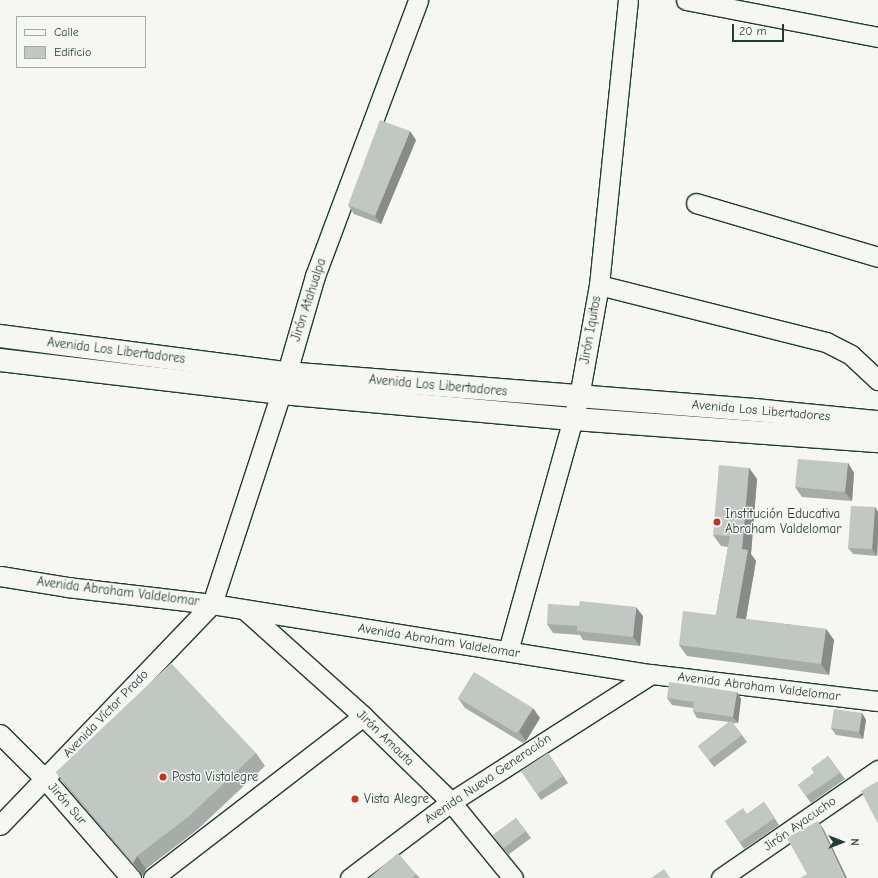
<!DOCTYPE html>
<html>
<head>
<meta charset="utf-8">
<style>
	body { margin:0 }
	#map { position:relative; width:878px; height:878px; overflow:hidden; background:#f6f6f2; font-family:"Comic Neue",sans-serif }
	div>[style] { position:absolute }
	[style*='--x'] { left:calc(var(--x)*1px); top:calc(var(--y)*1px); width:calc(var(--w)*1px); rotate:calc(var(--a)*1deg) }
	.roads { filter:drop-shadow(1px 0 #1f3d34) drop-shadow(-1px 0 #1f3d34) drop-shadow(0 1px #1f3d34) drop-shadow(0 -1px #1f3d34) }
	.street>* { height:19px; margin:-9.5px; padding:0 9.5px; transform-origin:9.5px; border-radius:9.5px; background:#f6f6f2 }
	.secondary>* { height:22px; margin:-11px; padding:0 11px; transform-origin:11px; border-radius:11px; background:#f6f6f2 }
	.wall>* { inset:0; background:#a6aca8 }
	.shaded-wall>* { inset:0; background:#878c88 }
	.building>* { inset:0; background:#c1c8c3 }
	.dots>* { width:11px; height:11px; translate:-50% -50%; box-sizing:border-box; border:2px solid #f6f6f2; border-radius:50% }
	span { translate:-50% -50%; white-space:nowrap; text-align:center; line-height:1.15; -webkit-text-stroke:3px #f6f6f2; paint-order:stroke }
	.street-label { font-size:13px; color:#1f3d34 }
	.poi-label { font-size:13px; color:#1f3d34 }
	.left { translate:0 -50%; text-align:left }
	.legend { position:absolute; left:16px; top:16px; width:130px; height:52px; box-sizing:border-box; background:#f6f6f2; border:1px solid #a0aca6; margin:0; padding:5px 7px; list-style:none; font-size:12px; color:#1f3d34 }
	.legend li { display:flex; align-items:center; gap:8px; height:20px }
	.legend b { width:20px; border:1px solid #a0aca6 }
	.north { position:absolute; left:822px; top:822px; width:40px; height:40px; -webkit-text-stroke:3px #f6f6f2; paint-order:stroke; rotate:90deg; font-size:11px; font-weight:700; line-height:16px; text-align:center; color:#1f3d34 }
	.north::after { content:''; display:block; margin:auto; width:14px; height:18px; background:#1f3d34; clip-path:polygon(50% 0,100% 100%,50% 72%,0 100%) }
	.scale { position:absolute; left:732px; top:24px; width:52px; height:18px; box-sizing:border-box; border:2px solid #1f3d34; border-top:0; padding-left:5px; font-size:12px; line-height:14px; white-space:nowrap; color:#1f3d34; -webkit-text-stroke:3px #f6f6f2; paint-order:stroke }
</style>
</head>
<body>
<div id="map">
	<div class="roads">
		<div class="street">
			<div style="--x:686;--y:0;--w:196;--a:10.9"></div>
			<div style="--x:696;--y:203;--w:190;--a:16.5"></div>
			<div style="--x:599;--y:285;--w:234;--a:14.1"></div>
			<div style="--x:826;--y:342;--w:28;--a:27"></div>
			<div style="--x:851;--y:355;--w:37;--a:43"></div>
			<div style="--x:0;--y:576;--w:68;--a:9.3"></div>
			<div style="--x:67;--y:587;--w:146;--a:6.7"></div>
			<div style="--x:212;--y:604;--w:445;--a:9.1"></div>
			<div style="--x:651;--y:674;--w:229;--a:6.8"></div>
			<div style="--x:245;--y:610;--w:159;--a:41.9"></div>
			<div style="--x:363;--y:716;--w:123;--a:44.3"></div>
			<div style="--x:451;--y:802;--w:98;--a:50.8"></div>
			<div style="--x:508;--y:651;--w:264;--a:-74.4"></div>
			<div style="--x:579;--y:397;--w:114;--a:-79.9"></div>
			<div style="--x:599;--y:285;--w:286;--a:-84.2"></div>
			<div style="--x:0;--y:734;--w:62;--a:45"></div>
			<div style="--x:44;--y:778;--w:133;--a:49"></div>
			<div style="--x:0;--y:825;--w:306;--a:-46.2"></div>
			<div style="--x:212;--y:604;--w:222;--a:-71.9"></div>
			<div style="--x:281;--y:393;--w:122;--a:-73.8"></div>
			<div style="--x:315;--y:276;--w:295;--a:-69.5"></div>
			<div style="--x:153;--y:878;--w:265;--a:-37.6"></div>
			<div style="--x:350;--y:878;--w:126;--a:-37"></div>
			<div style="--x:451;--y:802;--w:237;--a:-32.6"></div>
			<div style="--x:721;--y:878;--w:191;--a:-34.5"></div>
		</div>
		<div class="secondary">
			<div style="--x:0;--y:336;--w:287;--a:7.4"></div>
			<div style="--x:285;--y:373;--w:471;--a:4.5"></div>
			<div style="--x:755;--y:410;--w:124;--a:5.6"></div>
			<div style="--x:0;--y:360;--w:283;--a:6.7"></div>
			<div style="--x:281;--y:393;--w:295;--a:5.1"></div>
			<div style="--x:575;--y:419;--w:304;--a:4.2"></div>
		</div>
	</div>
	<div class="wall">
		<div style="clip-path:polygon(416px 140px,381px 224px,354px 214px,348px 205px)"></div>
		<div style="clip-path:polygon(848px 463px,854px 473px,852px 501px,802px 497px,795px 487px)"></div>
		<div style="clip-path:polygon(749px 468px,757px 479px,751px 554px,756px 561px,746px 619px,826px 629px,834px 640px,829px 675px,687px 656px,679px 645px,716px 615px,728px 547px,721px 546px,713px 535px)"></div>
		<div style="clip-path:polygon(875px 507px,878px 512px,878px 538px,877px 556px,853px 554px,848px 548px)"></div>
		<div style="clip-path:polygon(643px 616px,640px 646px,583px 640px,580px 635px,553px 633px,547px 624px)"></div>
		<div style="clip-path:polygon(737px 692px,741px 699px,738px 723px,733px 723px,747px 742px,714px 767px,698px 746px,729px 722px,697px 718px,693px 711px,693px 708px,672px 705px,667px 698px)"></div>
		<div style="clip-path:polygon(458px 698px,540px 718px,526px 741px,523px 743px,465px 708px)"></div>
		<div style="clip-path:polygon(862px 713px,866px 720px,863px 739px,836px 735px,831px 728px)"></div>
		<div style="clip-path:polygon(256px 753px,265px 766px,197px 830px,146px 869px,143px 876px,65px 785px,56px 772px)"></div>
		<div style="clip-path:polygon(548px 753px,568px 783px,541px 800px,521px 771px)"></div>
		<div style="clip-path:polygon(828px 756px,845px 779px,811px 803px,798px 785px,814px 773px)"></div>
		<div style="clip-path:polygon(764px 802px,779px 825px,744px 849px,725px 821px,747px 814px)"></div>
		<div style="clip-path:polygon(516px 818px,531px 838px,508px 855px,493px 835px)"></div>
		<div style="clip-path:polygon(416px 874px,420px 878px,369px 878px)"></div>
	</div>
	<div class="shaded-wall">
		<div style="clip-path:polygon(410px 131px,416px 140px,381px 224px,375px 216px)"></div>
		<div style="clip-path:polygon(848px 463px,854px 473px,852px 501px,845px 492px)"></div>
		<div style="clip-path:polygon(749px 468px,757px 479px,751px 554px,756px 561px,744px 629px,736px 618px)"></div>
		<div style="clip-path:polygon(875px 507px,878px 512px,878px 538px,877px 556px,872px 549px)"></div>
		<div style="clip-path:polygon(636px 607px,643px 616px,640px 646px,633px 637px)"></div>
		<div style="clip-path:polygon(826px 629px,834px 640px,829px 675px,821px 664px)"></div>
		<div style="clip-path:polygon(737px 692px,741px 699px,738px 723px,733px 717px)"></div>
		<div style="clip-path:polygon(533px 708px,540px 718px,526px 741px,519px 731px)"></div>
		<div style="clip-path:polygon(862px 713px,866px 720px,863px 739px,859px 732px)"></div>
		<div style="clip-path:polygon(818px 821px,824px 830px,847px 878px,845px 878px)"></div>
		<div style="clip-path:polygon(137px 856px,146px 869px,143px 876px,133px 863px)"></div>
	</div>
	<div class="building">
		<div style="clip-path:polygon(380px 120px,410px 131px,375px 216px,348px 205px)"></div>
		<div style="clip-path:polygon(798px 459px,848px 463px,845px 492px,795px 487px)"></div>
		<div style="clip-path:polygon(719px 465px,749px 468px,742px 549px,748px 550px,736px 618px,826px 629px,821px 664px,679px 645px,683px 611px,716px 615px,730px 536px,713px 535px)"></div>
		<div style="clip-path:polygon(851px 506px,875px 507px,872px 549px,848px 548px)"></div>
		<div style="clip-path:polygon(580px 601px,636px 607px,633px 637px,577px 631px,577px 626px,547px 624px,548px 604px,579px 606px)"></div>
		<div style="clip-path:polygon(171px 663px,256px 753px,188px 817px,137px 856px,133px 863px,56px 772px)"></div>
		<div style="clip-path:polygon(474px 672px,533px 708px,519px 731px,516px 733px,458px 698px)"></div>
		<div style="clip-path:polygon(669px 682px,737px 692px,733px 717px,693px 711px,694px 702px,667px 698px)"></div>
		<div style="clip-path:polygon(834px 709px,862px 713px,859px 732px,831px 728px)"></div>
		<div style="clip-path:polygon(731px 721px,742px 735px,709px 760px,698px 746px)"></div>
		<div style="clip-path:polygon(548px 753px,563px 776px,537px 794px,521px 771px)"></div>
		<div style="clip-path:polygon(828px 756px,840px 773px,806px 796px,798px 785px,814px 773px,811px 768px)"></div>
		<div style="clip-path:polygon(878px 781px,878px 824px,861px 791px)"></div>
		<div style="clip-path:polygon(764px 802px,775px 818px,740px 842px,725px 821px,743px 808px,747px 814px)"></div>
		<div style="clip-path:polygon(516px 818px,526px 831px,504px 848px,493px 835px)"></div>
		<div style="clip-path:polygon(818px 821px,845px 878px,800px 878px,807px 874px,787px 838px)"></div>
		<div style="clip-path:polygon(398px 853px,416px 874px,412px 878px,369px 878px)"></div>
		<div style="clip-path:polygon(664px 869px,670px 878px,651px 878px)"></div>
	</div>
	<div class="dots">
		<div style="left:717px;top:522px;background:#c8321e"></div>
		<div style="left:163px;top:777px;background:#c8321e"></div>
		<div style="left:355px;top:799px;background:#c8321e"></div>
	</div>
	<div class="street-label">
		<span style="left:309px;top:300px;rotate:-72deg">Jirón Atahualpa</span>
		<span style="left:591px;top:330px;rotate:-80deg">Jirón Iquitos</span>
		<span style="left:116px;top:351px;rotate:7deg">Avenida Los Libertadores</span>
		<span style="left:438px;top:386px;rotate:5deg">Avenida Los Libertadores</span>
		<span style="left:761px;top:411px;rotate:5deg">Avenida Los Libertadores</span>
		<span style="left:118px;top:592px;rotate:7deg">Avenida Abraham Valdelomar</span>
		<span style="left:439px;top:641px;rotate:9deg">Avenida Abraham Valdelomar</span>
		<span style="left:759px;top:687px;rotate:7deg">Avenida Abraham Valdelomar</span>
		<span style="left:106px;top:714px;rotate:-46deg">Avenida Víctor Prado</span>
		<span style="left:385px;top:738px;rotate:44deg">Jirón Amauta</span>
		<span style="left:488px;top:779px;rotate:-34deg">Avenida Nueva Generación</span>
		<span style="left:67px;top:804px;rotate:49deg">Jirón Sur</span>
		<span style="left:800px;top:824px;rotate:-35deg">Jirón Ayacucho</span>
	</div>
	<div class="poi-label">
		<span class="left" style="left:725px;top:522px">Institución Educativa<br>Abraham Valdelomar</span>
		<span class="left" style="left:172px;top:777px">Posta Vistalegre</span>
		<span class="left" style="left:364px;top:799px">Vista Alegre</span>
	</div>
	<ul class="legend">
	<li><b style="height:5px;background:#f6f6f2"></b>Calle</li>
	<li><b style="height:11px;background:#c1c8c3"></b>Edificio</li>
	</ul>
	<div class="north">N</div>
	<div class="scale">20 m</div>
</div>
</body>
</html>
